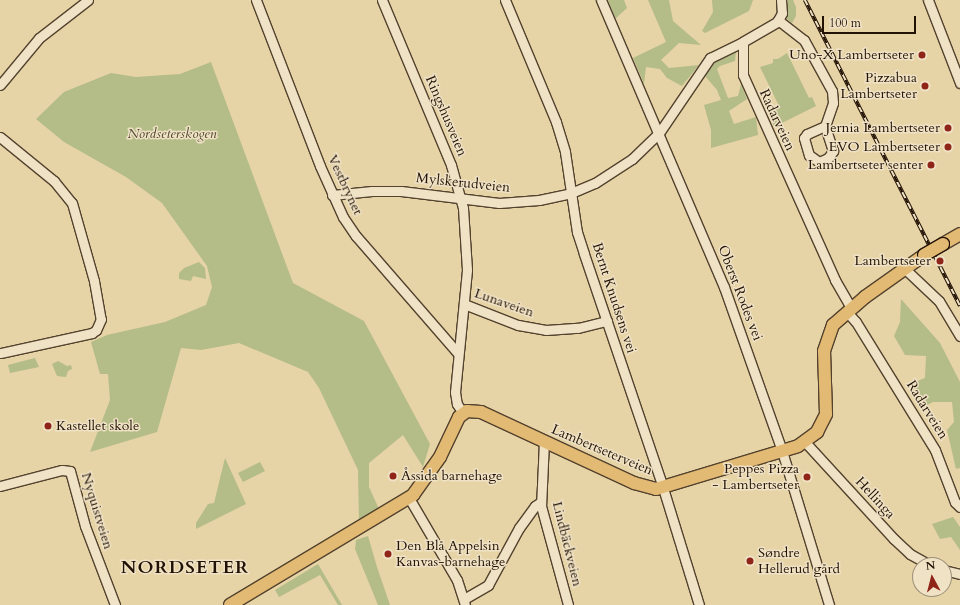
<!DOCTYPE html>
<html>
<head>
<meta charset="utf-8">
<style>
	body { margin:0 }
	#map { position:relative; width:960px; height:605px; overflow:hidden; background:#e6d3a6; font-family:Cardo,serif }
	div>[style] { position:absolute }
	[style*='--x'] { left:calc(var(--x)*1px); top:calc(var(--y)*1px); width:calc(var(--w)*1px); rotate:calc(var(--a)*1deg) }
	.green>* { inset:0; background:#b4bc87 }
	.roads { filter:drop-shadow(1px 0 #53422e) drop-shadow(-1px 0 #53422e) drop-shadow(0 1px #53422e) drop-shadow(0 -1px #53422e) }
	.minor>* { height:9px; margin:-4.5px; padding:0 4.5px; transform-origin:4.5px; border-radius:4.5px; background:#efe2c5 }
	.major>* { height:12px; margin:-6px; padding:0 6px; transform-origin:6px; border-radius:6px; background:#e3ba73 }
	.rail>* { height:3.5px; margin-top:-1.75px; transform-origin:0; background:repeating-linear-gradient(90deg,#efe2c5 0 6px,#221206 0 12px); box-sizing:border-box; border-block:1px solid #221206 }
	.bridges { filter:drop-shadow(1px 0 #221206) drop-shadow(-1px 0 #221206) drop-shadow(0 1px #221206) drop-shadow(0 -1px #221206) }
	.major-bridge>* { height:12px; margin:-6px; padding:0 6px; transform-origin:6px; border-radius:6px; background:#e3ba73 }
	.dots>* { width:11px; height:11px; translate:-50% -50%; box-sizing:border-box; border:2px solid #efe2c5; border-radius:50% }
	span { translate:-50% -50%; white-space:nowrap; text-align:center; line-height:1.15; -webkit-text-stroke:3px #efe2c5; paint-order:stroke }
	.poi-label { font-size:14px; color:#221206 }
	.right { translate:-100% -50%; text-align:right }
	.left { translate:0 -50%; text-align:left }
	.street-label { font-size:14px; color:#221206 }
	.park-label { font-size:14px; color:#4e452d; font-style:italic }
	.district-label { font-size:18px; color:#221206; font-weight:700; letter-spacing:1px }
	.north { position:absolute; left:912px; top:557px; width:40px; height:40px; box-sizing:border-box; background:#efe2c5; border:1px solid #9d8f79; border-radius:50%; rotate:353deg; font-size:11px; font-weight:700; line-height:16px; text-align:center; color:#221206 }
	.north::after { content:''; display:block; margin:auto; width:14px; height:18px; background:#8f2418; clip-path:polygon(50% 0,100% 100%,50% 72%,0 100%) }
	.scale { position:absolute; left:822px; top:16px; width:94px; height:18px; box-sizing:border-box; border:2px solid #221206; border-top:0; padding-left:5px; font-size:12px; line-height:14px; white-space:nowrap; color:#221206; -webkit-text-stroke:3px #efe2c5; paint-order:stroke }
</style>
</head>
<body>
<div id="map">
	<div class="green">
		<div style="clip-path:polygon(608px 0,624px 0,627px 8px,615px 19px)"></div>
		<div style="clip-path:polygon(648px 0,669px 0,673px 21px,701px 45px,679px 43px,661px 60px,669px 68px,699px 65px,682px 86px,667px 78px,660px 69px,646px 67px,644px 84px,633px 58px,666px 42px)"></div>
		<div style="clip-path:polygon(712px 0,753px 0,749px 11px,705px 33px,702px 31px,713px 12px)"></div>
		<div style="clip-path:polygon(784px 0,793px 0,796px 7px,796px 16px,792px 23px,787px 19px)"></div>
		<div style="clip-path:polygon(736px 51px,735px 61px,720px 66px,717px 69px,728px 98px,738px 96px,741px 84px,747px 99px,729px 111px,734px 124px,756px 117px,758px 135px,711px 148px,711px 130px,704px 105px,721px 100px,717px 90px,705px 76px,718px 58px)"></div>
		<div style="clip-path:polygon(787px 53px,809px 98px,812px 97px,816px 106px,774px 127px,770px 113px,779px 106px,760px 67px,773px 63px,773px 59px,778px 59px)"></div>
		<div style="clip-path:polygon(211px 62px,293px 283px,364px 321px,430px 444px,423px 467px,403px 435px,369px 463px,369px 487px,379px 509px,359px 520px,358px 470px,319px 388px,308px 372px,239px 343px,201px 350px,181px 348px,157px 432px,90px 452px,110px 400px,108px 374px,100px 374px,91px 342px,107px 335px,165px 322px,206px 305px,212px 287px,207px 266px,162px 203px,126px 177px,64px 142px,36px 119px,64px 92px,111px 73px,136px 77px,180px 74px)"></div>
		<div style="clip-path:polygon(199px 262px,205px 268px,206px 279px,193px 276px,191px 281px,179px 279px,179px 273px,184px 268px)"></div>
		<div style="clip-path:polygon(901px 299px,940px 343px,960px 382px,960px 468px,956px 469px,947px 430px,954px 422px,952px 402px,933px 402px,923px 407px,908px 385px,925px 378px,926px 356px,905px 355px,894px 336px,900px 322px)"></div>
		<div style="clip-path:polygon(35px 358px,39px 367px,10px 373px,8px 365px)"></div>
		<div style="clip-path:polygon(58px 361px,67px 366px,71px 365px,72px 369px,68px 371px,66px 377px,57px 376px,52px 364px)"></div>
		<div style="clip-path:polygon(225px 458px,246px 504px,196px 529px,196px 523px,208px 504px,214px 503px)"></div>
		<div style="clip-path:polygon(260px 462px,265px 471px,243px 482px,238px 473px)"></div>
		<div style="clip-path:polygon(953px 517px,960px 527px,960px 550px,951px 537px,940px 539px,932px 524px)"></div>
		<div style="clip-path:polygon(368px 536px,377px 567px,390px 605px,378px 605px,355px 549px,356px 540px)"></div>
		<div style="clip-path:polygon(318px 564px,342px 605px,338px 605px,320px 575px,279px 597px,275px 590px)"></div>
	</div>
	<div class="roads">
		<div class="minor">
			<div style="--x:256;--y:0;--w:178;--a:68.9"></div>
			<div style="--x:320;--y:166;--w:56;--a:65.7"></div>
			<div style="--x:343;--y:217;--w:23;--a:56"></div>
			<div style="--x:356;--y:236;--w:154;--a:49"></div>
			<div style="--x:382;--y:0;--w:179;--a:67.3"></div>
			<div style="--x:451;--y:165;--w:45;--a:74.4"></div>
			<div style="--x:463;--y:208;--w:62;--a:86.3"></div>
			<div style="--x:467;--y:270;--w:123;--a:95.6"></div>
			<div style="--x:455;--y:392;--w:12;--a:81"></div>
			<div style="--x:457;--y:404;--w:11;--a:56"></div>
			<div style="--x:505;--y:0;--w:132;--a:67.3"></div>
			<div style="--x:556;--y:122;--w:31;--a:73"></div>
			<div style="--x:565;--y:152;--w:81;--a:81.5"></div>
			<div style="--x:577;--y:232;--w:23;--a:72"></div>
			<div style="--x:584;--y:254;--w:247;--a:71.3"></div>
			<div style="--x:663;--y:488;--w:122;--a:72.9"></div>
			<div style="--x:601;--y:0;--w:312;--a:66.8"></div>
			<div style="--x:724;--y:287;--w:174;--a:70.5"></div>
			<div style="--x:782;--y:451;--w:161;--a:73"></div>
			<div style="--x:781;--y:0;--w:13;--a:86"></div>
			<div style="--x:782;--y:13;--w:10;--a:119"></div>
			<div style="--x:777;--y:22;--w:39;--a:150"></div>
			<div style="--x:743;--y:42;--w:33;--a:90"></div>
			<div style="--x:743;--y:75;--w:225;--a:65.8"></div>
			<div style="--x:835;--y:280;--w:32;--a:60"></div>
			<div style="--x:928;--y:0;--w:89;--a:68.9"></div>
			<div style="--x:778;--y:20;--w:33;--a:38"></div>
			<div style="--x:804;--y:40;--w:58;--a:61.2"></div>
			<div style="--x:832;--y:91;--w:12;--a:85"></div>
			<div style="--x:833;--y:103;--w:24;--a:109"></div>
			<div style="--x:825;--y:126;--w:20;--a:156"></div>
			<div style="--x:807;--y:134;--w:5;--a:127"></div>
			<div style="--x:804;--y:138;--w:18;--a:74"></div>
			<div style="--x:809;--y:155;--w:12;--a:35"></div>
			<div style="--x:819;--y:162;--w:10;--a:-24"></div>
			<div style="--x:828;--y:158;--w:9;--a:-54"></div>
			<div style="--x:833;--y:151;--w:26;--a:-108"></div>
			<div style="--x:0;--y:85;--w:61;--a:-50.3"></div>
			<div style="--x:39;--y:38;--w:62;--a:-37.8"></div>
			<div style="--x:0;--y:137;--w:70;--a:39.2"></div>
			<div style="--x:54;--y:181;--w:28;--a:51"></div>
			<div style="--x:72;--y:203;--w:81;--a:74.2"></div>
			<div style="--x:94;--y:281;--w:39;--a:80"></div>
			<div style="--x:101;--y:319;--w:12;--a:114"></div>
			<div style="--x:96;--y:330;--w:5;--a:143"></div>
			<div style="--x:92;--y:333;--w:94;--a:167.7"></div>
			<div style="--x:332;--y:195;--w:40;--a:-5.7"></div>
			<div style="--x:372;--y:191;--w:29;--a:0"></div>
			<div style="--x:401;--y:191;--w:99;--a:7"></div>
			<div style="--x:499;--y:203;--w:40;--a:-4.3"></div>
			<div style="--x:539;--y:200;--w:33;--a:-12"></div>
			<div style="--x:571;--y:193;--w:26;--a:-23"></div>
			<div style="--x:595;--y:183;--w:44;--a:-33"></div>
			<div style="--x:632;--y:159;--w:37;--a:-44"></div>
			<div style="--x:659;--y:133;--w:91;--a:-55.8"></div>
			<div style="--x:710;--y:58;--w:37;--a:-26"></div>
			<div style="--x:904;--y:268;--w:48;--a:43.3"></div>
			<div style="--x:939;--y:301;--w:41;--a:59"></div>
			<div style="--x:464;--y:304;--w:58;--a:21.3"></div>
			<div style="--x:518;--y:325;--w:28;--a:10"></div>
			<div style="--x:546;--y:330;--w:32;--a:-4"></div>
			<div style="--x:578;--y:328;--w:30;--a:-14"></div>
			<div style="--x:847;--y:312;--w:13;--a:48"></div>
			<div style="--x:856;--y:322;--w:150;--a:58.3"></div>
			<div style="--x:935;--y:450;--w:56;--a:69"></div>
			<div style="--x:955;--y:502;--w:7;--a:45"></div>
			<div style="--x:544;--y:441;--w:65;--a:92.6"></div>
			<div style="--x:541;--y:506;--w:103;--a:74.7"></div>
			<div style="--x:805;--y:442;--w:132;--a:47.5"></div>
			<div style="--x:894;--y:539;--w:22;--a:43"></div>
			<div style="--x:910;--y:554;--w:23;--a:29"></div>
			<div style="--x:0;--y:486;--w:64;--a:-14.5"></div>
			<div style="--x:62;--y:470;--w:8;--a:7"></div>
			<div style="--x:70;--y:471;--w:57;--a:74.7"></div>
			<div style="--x:85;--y:526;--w:85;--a:69.2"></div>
			<div style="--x:409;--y:498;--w:95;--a:59.7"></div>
			<div style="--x:457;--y:580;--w:25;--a:72"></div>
			<div style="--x:944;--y:570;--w:16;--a:14"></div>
			<div style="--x:464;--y:599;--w:28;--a:-30"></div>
			<div style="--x:488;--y:585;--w:65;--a:-61.5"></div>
			<div style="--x:519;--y:528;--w:27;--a:-54"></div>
			<div style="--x:535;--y:506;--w:7;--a:-34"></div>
		</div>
		<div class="major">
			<div style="--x:943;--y:244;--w:20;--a:-30"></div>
			<div style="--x:230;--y:605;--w:214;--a:-31"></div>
			<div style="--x:413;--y:495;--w:47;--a:-54.6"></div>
			<div style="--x:440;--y:457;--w:44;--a:-64.6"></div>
			<div style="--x:459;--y:417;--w:10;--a:-37"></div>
			<div style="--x:467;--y:411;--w:14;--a:4"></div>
			<div style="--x:481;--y:412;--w:169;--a:24.9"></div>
			<div style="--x:634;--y:483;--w:23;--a:15"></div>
			<div style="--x:656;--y:489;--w:148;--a:-16.8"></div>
			<div style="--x:798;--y:446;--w:24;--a:-36"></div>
			<div style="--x:817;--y:432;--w:20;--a:-63"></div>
			<div style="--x:826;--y:414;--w:63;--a:-91.8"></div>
			<div style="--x:824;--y:351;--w:28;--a:-71"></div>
			<div style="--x:833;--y:325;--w:43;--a:-41.2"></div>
			<div style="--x:865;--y:297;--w:72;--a:-35.4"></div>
		</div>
	</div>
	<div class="rail">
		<div style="--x:805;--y:0;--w:343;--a:63.1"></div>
	</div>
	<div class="bridges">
		<div class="major-bridge">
			<div style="--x:924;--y:255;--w:22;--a:-30"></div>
		</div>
	</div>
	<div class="dots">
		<div style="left:922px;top:55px;background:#8f2418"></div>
		<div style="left:925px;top:86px;background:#8f2418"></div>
		<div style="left:948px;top:128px;background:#8f2418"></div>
		<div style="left:948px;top:147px;background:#8f2418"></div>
		<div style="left:931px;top:165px;background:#8f2418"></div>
		<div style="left:940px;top:261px;background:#8f2418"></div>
		<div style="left:48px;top:426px;background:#8f2418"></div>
		<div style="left:393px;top:476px;background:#8f2418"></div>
		<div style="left:807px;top:477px;background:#8f2418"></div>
		<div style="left:388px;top:554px;background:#8f2418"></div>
		<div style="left:750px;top:561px;background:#8f2418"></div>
	</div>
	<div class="poi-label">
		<span class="right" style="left:914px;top:55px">Uno-X Lambertseter</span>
		<span class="right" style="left:917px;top:86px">Pizzabua<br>Lambertseter</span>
		<span class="right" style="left:940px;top:128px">Jernia Lambertseter</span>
		<span class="right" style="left:940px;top:147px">EVO Lambertseter</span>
		<span class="right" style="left:923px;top:165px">Lambertseter senter</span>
		<span class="right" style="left:931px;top:261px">Lambertseter</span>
		<span class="left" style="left:56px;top:426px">Kastellet skole</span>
		<span class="right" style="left:799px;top:477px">Peppes Pizza<br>- Lambertseter</span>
		<span class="left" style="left:401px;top:476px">Åssida barnehage</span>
		<span class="left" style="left:396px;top:554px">Den Blå Appelsin<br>Kanvas-barnehage</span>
		<span class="left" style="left:758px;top:561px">Søndre<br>Hellerud gård</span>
	</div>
	<div class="street-label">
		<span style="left:446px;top:116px;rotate:67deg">Ringshusveien</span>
		<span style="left:777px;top:120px;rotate:65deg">Radarveien</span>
		<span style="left:463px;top:183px;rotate:6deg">Mylskerudveien</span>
		<span style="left:345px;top:185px;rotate:65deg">Vestbrynet</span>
		<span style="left:740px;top:293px;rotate:69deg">Oberst Rodes vei</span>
		<span style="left:614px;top:298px;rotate:72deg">Bernt Knudsens vei</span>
		<span style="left:504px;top:303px;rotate:19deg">Lunaveien</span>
		<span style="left:927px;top:410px;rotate:58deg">Radarveien</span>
		<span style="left:602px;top:450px;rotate:23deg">Lambertseterveien</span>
		<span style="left:875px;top:498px;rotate:47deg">Hellinga</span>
		<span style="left:97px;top:511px;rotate:73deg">Nyquistveien</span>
		<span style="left:567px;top:544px;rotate:76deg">Lindbäckveien</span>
	</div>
	<div class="park-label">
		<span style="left:172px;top:134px">Nordseterskogen</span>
	</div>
	<div class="district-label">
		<span style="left:185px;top:568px">NORDSETER</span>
	</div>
	<div class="north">N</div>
	<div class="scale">100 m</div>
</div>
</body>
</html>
